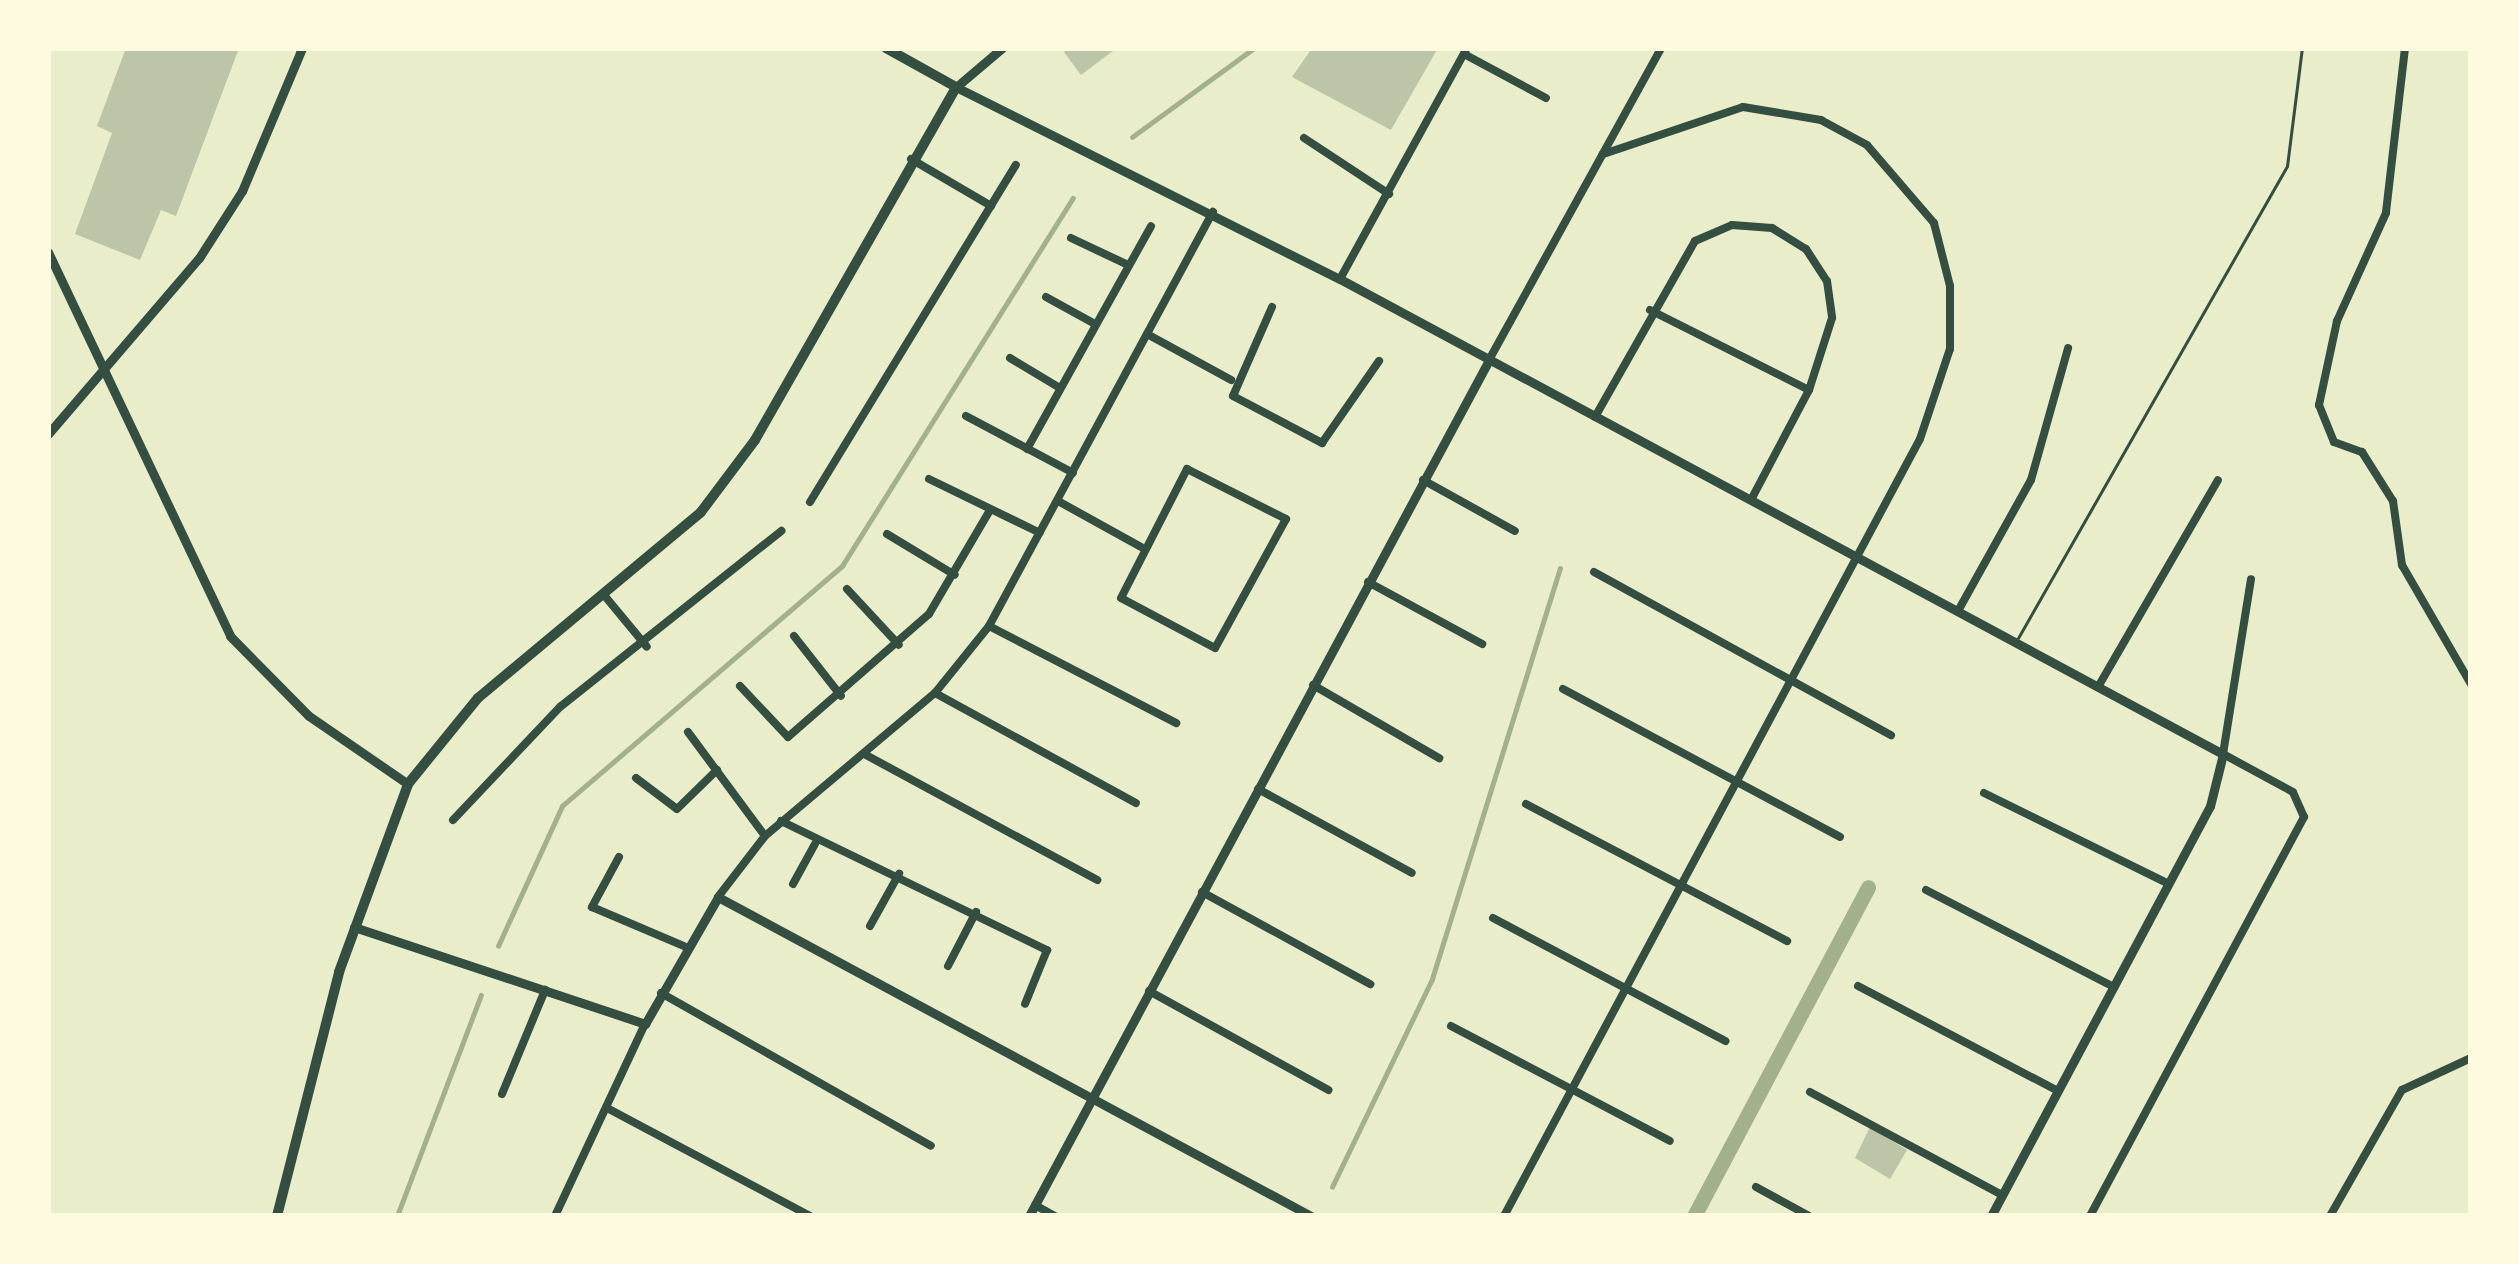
<!DOCTYPE html>
<html>
<head>
<meta charset="utf-8">
<style>
	body { margin:0 }
	#map { position:relative; width:2519px; height:1264px; overflow:hidden; background:#e9edc9; font-family:"Source Sans 3",sans-serif }
	div>[style] { position:absolute }
	[style*='--x'] { left:calc(var(--x)*1px); top:calc(var(--y)*1px); width:calc(var(--w)*1px); rotate:calc(var(--a)*1deg) }
	.stream>* { height:4.5px; margin:-2.25px; padding:0 2.25px; transform-origin:2.25px; border-radius:2.25px; background:#a3b18a }
	.canal>* { height:15px; margin:-7.5px; padding:0 7.5px; transform-origin:7.5px; border-radius:7.5px; background:#a3b18a }
	.building>* { inset:0; background:#bcc5a7 }
	.service>* { height:3px; margin:-1.5px; padding:0 1.5px; transform-origin:1.5px; border-radius:1.5px; background:#344e41 }
	.minor>* { height:8px; margin:-4px; padding:0 4px; transform-origin:4px; border-radius:4px; background:#344e41 }
	.tertiary>* { height:9px; margin:-4.5px; padding:0 4.5px; transform-origin:4.5px; border-radius:4.5px; background:#344e41 }
	.secondary>* { height:10px; margin:-5px; padding:0 5px; transform-origin:5px; border-radius:5px; background:#344e41 }
	span { translate:-50% -50%; white-space:nowrap; text-align:center; line-height:1.15; -webkit-text-stroke:10px #fefae0; paint-order:stroke }
	.frame { position:absolute; inset:0; border:51px solid #fefae0; pointer-events:none }
</style>
</head>
<body>
<div id="map">
	<div class="stream">
		<div style="--x:1132;--y:137;--w:151;--a:-36.1"></div>
		<div style="--x:498;--y:946;--w:154;--a:-65.4"></div>
		<div style="--x:562;--y:806;--w:369;--a:-40.6"></div>
		<div style="--x:842;--y:566;--w:434;--a:-57.9"></div>
		<div style="--x:1332;--y:1187;--w:231;--a:-64.3"></div>
		<div style="--x:1432;--y:979;--w:430;--a:-72.7"></div>
		<div style="--x:397;--y:1216;--w:236;--a:-69.2"></div>
	</div>
	<div class="canal">
		<div style="--x:1694;--y:1216;--w:372;--a:-62.1"></div>
	</div>
	<div class="building">
		<div style="clip-path:polygon(126px 48px,239px 48px,176px 216px,161px 210px,140px 260px,75px 234px,112px 133px,97px 126px)"></div>
		<div style="clip-path:polygon(1117px 48px,1081px 75px,1064px 52px,1069px 48px)"></div>
		<div style="clip-path:polygon(1312px 48px,1438px 48px,1391px 130px,1292px 77px)"></div>
		<div style="clip-path:polygon(1870px 1127px,1907px 1150px,1890px 1179px,1855px 1158px)"></div>
	</div>
	<div class="service">
		<div style="--x:2018;--y:638;--w:543;--a:-60.32"></div>
		<div style="--x:2287;--y:166;--w:119;--a:-82.8"></div>
	</div>
	<div class="minor">
		<div style="--x:2405;--y:48;--w:166;--a:96.6"></div>
		<div style="--x:2386;--y:213;--w:119;--a:114.4"></div>
		<div style="--x:2337;--y:321;--w:86;--a:102.1"></div>
		<div style="--x:2319;--y:405;--w:40;--a:68"></div>
		<div style="--x:2334;--y:442;--w:30;--a:20"></div>
		<div style="--x:2362;--y:452;--w:58;--a:57.7"></div>
		<div style="--x:2393;--y:501;--w:65;--a:82"></div>
		<div style="--x:2402;--y:565;--w:138;--a:59.9"></div>
		<div style="--x:1464;--y:54;--w:93;--a:28.2"></div>
		<div style="--x:1304;--y:138;--w:102;--a:33.4"></div>
		<div style="--x:911;--y:159;--w:93;--a:30.4"></div>
		<div style="--x:1071;--y:238;--w:63;--a:25.3"></div>
		<div style="--x:1340;--y:279;--w:264;--a:-61.2"></div>
		<div style="--x:1046;--y:297;--w:56;--a:28.9"></div>
		<div style="--x:1272;--y:307;--w:97;--a:113.7"></div>
		<div style="--x:1233;--y:396;--w:101;--a:27.8"></div>
		<div style="--x:1322;--y:443;--w:100;--a:-55.2"></div>
		<div style="--x:1650;--y:310;--w:178;--a:26.7"></div>
		<div style="--x:1147;--y:334;--w:96;--a:28.7"></div>
		<div style="--x:1010;--y:358;--w:58;--a:31"></div>
		<div style="--x:1489;--y:360;--w:356;--a:-61.1"></div>
		<div style="--x:966;--y:416;--w:121;--a:28"></div>
		<div style="--x:1595;--y:417;--w:202;--a:-60.4"></div>
		<div style="--x:1695;--y:241;--w:40;--a:-23.4"></div>
		<div style="--x:1732;--y:225;--w:40;--a:4.3"></div>
		<div style="--x:1772;--y:228;--w:40;--a:32"></div>
		<div style="--x:1806;--y:249;--w:38;--a:57"></div>
		<div style="--x:1827;--y:281;--w:37;--a:82"></div>
		<div style="--x:1832;--y:318;--w:76;--a:107.7"></div>
		<div style="--x:1809;--y:390;--w:124;--a:117.8"></div>
		<div style="--x:1027;--y:449;--w:255;--a:-60.9"></div>
		<div style="--x:1187;--y:469;--w:111;--a:26.8"></div>
		<div style="--x:1286;--y:519;--w:147;--a:118.8"></div>
		<div style="--x:1215;--y:648;--w:106;--a:-152"></div>
		<div style="--x:1121;--y:598;--w:145;--a:-62.9"></div>
		<div style="--x:929;--y:479;--w:123;--a:25.9"></div>
		<div style="--x:1423;--y:480;--w:105;--a:29"></div>
		<div style="--x:1058;--y:501;--w:95;--a:29"></div>
		<div style="--x:810;--y:502;--w:395;--a:-58.6"></div>
		<div style="--x:887;--y:534;--w:79;--a:31.1"></div>
		<div style="--x:1594;--y:572;--w:339;--a:28.8"></div>
		<div style="--x:1368;--y:582;--w:130;--a:28.5"></div>
		<div style="--x:847;--y:589;--w:76;--a:47.1"></div>
		<div style="--x:604;--y:595;--w:67;--a:50.4"></div>
		<div style="--x:1958;--y:611;--w:150;--a:-60.9"></div>
		<div style="--x:2031;--y:480;--w:137;--a:-74.3"></div>
		<div style="--x:989;--y:626;--w:211;--a:27.4"></div>
		<div style="--x:794;--y:636;--w:76;--a:51.9"></div>
		<div style="--x:1313;--y:685;--w:146;--a:30.1"></div>
		<div style="--x:740;--y:686;--w:70;--a:46.7"></div>
		<div style="--x:788;--y:737;--w:187;--a:-41.1"></div>
		<div style="--x:929;--y:614;--w:121;--a:-59.6"></div>
		<div style="--x:2098;--y:687;--w:239;--a:-59.9"></div>
		<div style="--x:1563;--y:689;--w:314;--a:28.1"></div>
		<div style="--x:935;--y:693;--w:229;--a:28.7"></div>
		<div style="--x:688;--y:732;--w:129;--a:53.5"></div>
		<div style="--x:866;--y:755;--w:263;--a:28.4"></div>
		<div style="--x:636;--y:778;--w:51;--a:37.1"></div>
		<div style="--x:677;--y:809;--w:56;--a:-44.3"></div>
		<div style="--x:1258;--y:789;--w:175;--a:28.6"></div>
		<div style="--x:1984;--y:793;--w:206;--a:26.2"></div>
		<div style="--x:1526;--y:804;--w:295;--a:27.7"></div>
		<div style="--x:453;--y:820;--w:156;--a:-46.6"></div>
		<div style="--x:560;--y:707;--w:283;--a:-38.5"></div>
		<div style="--x:781;--y:821;--w:296;--a:25.9"></div>
		<div style="--x:1047;--y:950;--w:58;--a:112.2"></div>
		<div style="--x:619;--y:857;--w:57;--a:118.4"></div>
		<div style="--x:592;--y:907;--w:100;--a:23"></div>
		<div style="--x:793;--y:884;--w:46;--a:-61.2"></div>
		<div style="--x:1926;--y:890;--w:212;--a:27.3"></div>
		<div style="--x:1202;--y:892;--w:192;--a:28.7"></div>
		<div style="--x:718;--y:897;--w:77;--a:-52.4"></div>
		<div style="--x:765;--y:836;--w:222;--a:-40.1"></div>
		<div style="--x:935;--y:693;--w:86;--a:-51.1"></div>
		<div style="--x:989;--y:626;--w:471;--a:-61.6"></div>
		<div style="--x:1493;--y:918;--w:263;--a:27.9"></div>
		<div style="--x:870;--y:926;--w:60;--a:-60.9"></div>
		<div style="--x:948;--y:966;--w:61;--a:-62.6"></div>
		<div style="--x:1858;--y:986;--w:226;--a:27.7"></div>
		<div style="--x:1149;--y:991;--w:205;--a:28.9"></div>
		<div style="--x:661;--y:993;--w:310;--a:29.5"></div>
		<div style="--x:1451;--y:1026;--w:247;--a:27.7"></div>
		<div style="--x:1810;--y:1092;--w:218;--a:28.2"></div>
		<div style="--x:502;--y:1094;--w:113;--a:-67.5"></div>
		<div style="--x:607;--y:1108;--w:230;--a:28"></div>
		<div style="--x:1756;--y:1187;--w:60;--a:28.7"></div>
		<div style="--x:1035;--y:1205;--w:23;--a:29"></div>
		<div style="--x:555;--y:1216;--w:212;--a:-64.9"></div>
		<div style="--x:1504;--y:1216;--w:881;--a:-61.84"></div>
		<div style="--x:1920;--y:439;--w:95;--a:-71.6"></div>
		<div style="--x:1950;--y:349;--w:63;--a:-90"></div>
		<div style="--x:1950;--y:286;--w:65;--a:-104.3"></div>
		<div style="--x:1934;--y:223;--w:103;--a:-130.7"></div>
		<div style="--x:1867;--y:145;--w:52;--a:-151.5"></div>
		<div style="--x:1821;--y:120;--w:79;--a:-170.5"></div>
		<div style="--x:1743;--y:107;--w:148;--a:161.4"></div>
		<div style="--x:2090;--y:1216;--w:453;--a:-61.8"></div>
		<div style="--x:2304;--y:817;--w:27;--a:-114"></div>
		<div style="--x:2293;--y:792;--w:80;--a:-151.5"></div>
		<div style="--x:2223;--y:754;--w:177;--a:-80.9"></div>
		<div style="--x:2330;--y:1216;--w:145;--a:-60.3"></div>
		<div style="--x:2402;--y:1090;--w:76;--a:-24.9"></div>
	</div>
	<div class="tertiary">
		<div style="--x:1002;--y:48;--w:60;--a:139.7"></div>
		<div style="--x:956;--y:87;--w:429;--a:26.6"></div>
		<div style="--x:1340;--y:279;--w:1003;--a:28.28"></div>
		<div style="--x:2223;--y:754;--w:54;--a:104"></div>
		<div style="--x:2210;--y:806;--w:465;--a:118.1"></div>
		<div style="--x:48;--y:252;--w:425;--a:64.6"></div>
		<div style="--x:230;--y:636;--w:112;--a:45.4"></div>
		<div style="--x:309;--y:716;--w:120;--a:34.5"></div>
		<div style="--x:48;--y:434;--w:232;--a:-49.4"></div>
		<div style="--x:199;--y:258;--w:80;--a:-57.3"></div>
		<div style="--x:242;--y:191;--w:155;--a:-67.2"></div>
		<div style="--x:354;--y:927;--w:307;--a:18.4"></div>
		<div style="--x:645;--y:1024;--w:146;--a:-60.1"></div>
		<div style="--x:718;--y:897;--w:673;--a:28.28"></div>
		<div style="--x:1029;--y:1216;--w:972;--a:-61.75"></div>
	</div>
	<div class="secondary">
		<div style="--x:277;--y:1216;--w:252;--a:-75.7"></div>
		<div style="--x:339;--y:972;--w:200;--a:-69.8"></div>
		<div style="--x:408;--y:784;--w:111;--a:-50.9"></div>
		<div style="--x:478;--y:698;--w:290;--a:-39.8"></div>
		<div style="--x:701;--y:512;--w:90;--a:-53.1"></div>
		<div style="--x:755;--y:440;--w:406;--a:-60.3"></div>
		<div style="--x:956;--y:87;--w:80;--a:-150.9"></div>
	</div>
	<div class="frame"></div>
</div>
</body>
</html>
